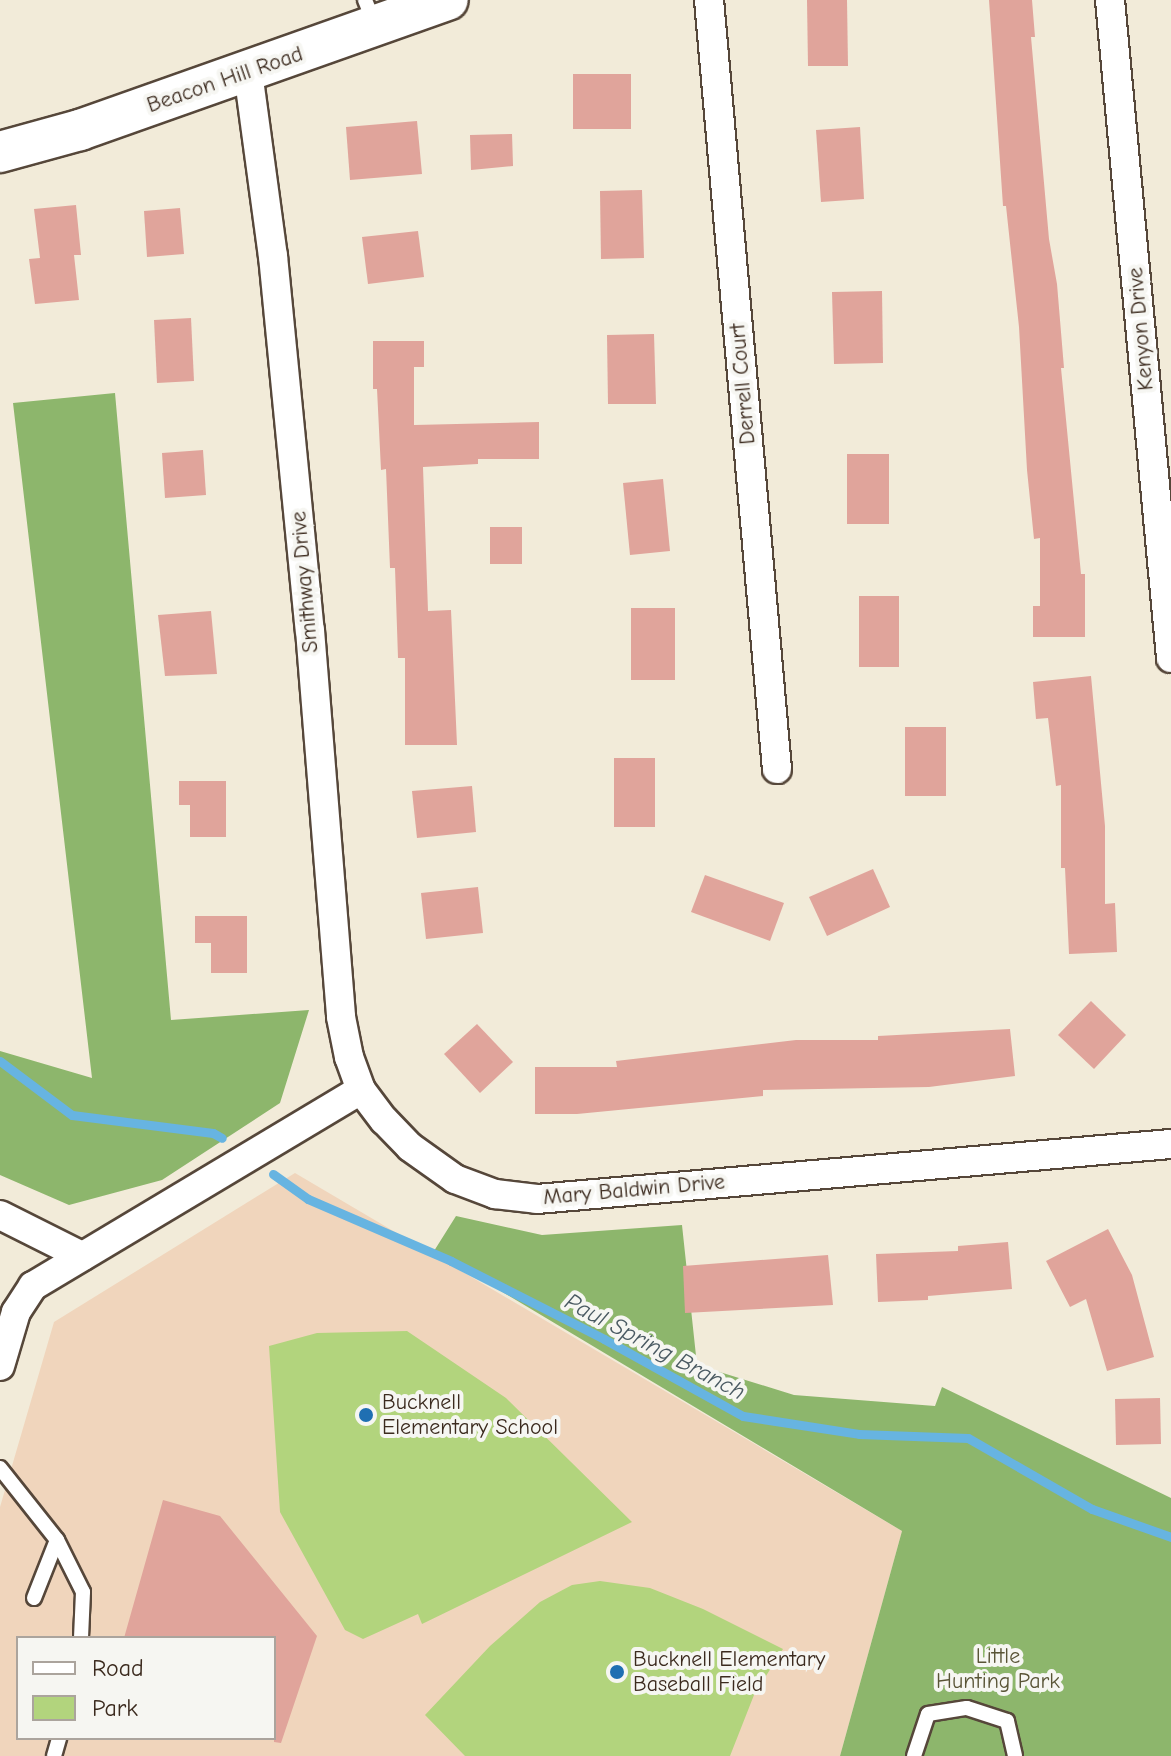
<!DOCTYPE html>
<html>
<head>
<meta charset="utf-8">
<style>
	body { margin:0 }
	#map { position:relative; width:1171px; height:1756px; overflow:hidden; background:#f2ebd9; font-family:"Comic Neue",sans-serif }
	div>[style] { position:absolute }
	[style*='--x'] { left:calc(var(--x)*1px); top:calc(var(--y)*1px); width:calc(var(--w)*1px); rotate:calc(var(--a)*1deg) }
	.built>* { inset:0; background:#f0d5bc }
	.green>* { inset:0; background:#b2d47d }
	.forest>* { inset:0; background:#8db66c }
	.stream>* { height:9px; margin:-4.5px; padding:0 4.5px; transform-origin:4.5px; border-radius:4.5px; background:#67b4e1 }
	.building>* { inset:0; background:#e0a49b }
	.roads { filter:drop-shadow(2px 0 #56473a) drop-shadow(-2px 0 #56473a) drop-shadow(0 2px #56473a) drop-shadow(0 -2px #56473a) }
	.lane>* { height:14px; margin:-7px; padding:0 7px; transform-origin:7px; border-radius:7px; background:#fff }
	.street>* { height:28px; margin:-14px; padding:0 14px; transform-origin:14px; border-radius:14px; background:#fff }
	.secondary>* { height:40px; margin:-20px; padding:0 20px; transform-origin:20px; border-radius:20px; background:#fff }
	.dots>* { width:22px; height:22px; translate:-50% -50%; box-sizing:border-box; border:4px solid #f6f6f2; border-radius:50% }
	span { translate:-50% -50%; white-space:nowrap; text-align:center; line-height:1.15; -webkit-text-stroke:8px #f6f6f2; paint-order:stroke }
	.street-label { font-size:22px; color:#3b2a1e }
	.poi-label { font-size:22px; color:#3b2a1e }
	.left { translate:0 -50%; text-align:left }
	.park-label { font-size:22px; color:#595436 }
	.water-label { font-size:24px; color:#4a5a62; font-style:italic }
	.legend { position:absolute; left:16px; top:1636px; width:260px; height:104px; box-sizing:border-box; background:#f6f6f2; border:2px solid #aba49d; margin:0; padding:10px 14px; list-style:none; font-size:24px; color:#3b2a1e }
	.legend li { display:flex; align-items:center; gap:16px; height:40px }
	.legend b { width:40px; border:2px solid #aba49d }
</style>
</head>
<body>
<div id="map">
	<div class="built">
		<div style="clip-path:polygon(evenodd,295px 1173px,902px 1531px,840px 1756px,0 1756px,0 1507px,54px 1322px,295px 1173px,18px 1638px,274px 1638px,274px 1738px,18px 1738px,18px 1638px)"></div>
	</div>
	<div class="green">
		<div style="clip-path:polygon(407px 1331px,506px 1398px,632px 1522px,422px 1624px,418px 1614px,363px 1639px,345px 1630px,280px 1512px,269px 1346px,317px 1333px)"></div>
		<div style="clip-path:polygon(600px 1581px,650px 1588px,703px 1609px,783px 1649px,754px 1695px,730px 1756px,465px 1756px,425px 1715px,490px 1646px,540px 1602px,572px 1585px)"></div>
	</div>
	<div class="forest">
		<div style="clip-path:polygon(115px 393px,171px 1020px,309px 1010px,280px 1103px,162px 1180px,69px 1205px,0 1175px,0 1051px,92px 1078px,13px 403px)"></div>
		<div style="clip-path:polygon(456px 1216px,542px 1235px,682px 1225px,697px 1365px,794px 1395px,935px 1406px,942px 1387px,1171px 1498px,1171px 1756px,840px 1756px,902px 1531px,434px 1251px)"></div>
	</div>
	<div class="stream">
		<div style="--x:0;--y:1061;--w:90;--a:36.9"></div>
		<div style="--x:72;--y:1115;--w:142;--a:7.3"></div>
		<div style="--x:213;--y:1133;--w:10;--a:29"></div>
		<div style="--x:273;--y:1174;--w:43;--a:35.5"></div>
		<div style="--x:308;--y:1199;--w:156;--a:23.4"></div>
		<div style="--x:451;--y:1261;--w:172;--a:27"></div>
		<div style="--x:604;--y:1339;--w:159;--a:29"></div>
		<div style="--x:743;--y:1416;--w:117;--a:8.8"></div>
		<div style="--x:859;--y:1434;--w:109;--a:2.1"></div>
		<div style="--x:968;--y:1438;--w:143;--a:29.8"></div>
		<div style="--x:1092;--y:1509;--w:84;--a:19.5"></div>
	</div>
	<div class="building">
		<div style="clip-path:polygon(807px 0,847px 0,848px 66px,808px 66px)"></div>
		<div style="clip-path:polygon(989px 0,1032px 0,1035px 37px,1031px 37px,1049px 239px,1057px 284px,1064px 368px,1061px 368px,1081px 574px,1085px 574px,1085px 637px,1033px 637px,1033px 606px,1040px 606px,1040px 538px,1034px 539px,1027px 470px,1019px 327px,1006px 206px,1003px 206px)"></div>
		<div style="clip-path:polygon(573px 74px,631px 74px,631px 129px,573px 129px)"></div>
		<div style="clip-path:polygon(417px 121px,422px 174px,350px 180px,346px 127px)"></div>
		<div style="clip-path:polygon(860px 127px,864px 199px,821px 202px,816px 130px)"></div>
		<div style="clip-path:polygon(512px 134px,513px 166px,471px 170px,470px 135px)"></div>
		<div style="clip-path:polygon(642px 190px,644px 258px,601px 259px,600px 191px)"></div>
		<div style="clip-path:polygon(76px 205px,81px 255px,74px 255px,79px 300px,35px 304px,29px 259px,40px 258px,34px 209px)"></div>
		<div style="clip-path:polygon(180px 208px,184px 254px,147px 257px,144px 211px)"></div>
		<div style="clip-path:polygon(418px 231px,424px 277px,368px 284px,362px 237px)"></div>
		<div style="clip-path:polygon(882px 291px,883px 363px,834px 364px,832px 292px)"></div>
		<div style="clip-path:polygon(191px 318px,194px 381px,157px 383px,154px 320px)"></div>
		<div style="clip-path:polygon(654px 334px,656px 404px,608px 404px,607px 335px)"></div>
		<div style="clip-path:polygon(373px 341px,424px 341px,424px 367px,414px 367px,414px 425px,539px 422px,539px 459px,478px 459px,478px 464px,423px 467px,428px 611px,451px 610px,457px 745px,405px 745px,405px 658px,398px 658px,395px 568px,390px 568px,386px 469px,381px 470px,377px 389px,373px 389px)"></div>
		<div style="clip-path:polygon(203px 450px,206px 495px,165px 498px,162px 453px)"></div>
		<div style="clip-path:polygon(847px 454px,889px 454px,889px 524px,847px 524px)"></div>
		<div style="clip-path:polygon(663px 479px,670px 551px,630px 555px,623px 483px)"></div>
		<div style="clip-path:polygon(490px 527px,522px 527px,522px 564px,490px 564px)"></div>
		<div style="clip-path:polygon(859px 596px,899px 596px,899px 667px,859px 667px)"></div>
		<div style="clip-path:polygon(631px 608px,675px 608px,675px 680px,631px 680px)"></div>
		<div style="clip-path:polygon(211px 611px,217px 674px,165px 676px,158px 615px)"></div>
		<div style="clip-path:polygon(1091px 676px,1105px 826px,1105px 904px,1115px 903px,1117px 952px,1069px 954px,1065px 868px,1061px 868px,1061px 785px,1056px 786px,1048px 718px,1036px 719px,1033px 682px)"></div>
		<div style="clip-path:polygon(905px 727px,946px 727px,946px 796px,905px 796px)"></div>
		<div style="clip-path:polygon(614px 758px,655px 758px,655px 827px,614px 827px)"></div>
		<div style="clip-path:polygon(179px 781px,226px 781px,226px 837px,190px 837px,190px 805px,179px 805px)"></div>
		<div style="clip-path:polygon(472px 786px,476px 832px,417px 838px,412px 791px)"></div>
		<div style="clip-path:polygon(873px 869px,890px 907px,827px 936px,809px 897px)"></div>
		<div style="clip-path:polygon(705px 875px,784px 903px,770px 941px,691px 912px)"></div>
		<div style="clip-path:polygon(478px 887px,483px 933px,426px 939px,421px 893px)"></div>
		<div style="clip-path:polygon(195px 916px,247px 916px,247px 973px,211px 973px,211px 943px,195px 943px)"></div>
		<div style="clip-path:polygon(1091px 1001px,1126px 1035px,1094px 1069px,1058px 1035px)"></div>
		<div style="clip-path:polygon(477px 1024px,513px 1062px,480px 1093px,444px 1054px)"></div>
		<div style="clip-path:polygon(1010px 1029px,1015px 1076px,929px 1087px,763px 1090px,763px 1096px,577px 1114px,535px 1114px,535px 1067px,617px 1067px,616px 1061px,796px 1040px,878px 1040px,878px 1036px)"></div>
		<div style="clip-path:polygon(1108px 1229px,1132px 1275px,1154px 1357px,1107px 1371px,1086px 1299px,1070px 1307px,1046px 1261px)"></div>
		<div style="clip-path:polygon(1008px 1242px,1012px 1289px,928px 1296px,928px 1300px,878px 1302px,876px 1254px,958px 1251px,958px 1246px)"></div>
		<div style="clip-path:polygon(828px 1255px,833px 1305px,685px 1313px,683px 1266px)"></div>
		<div style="clip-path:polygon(1160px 1398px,1161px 1444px,1116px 1445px,1115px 1399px)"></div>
		<div style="clip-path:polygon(163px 1500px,220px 1516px,317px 1636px,281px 1743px,274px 1742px,274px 1638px,124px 1638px)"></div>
	</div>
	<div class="roads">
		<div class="lane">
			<div style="--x:365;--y:0;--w:24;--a:68"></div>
			<div style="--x:0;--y:1468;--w:92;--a:51.6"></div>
			<div style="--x:57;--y:1540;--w:58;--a:63.4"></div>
			<div style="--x:83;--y:1592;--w:46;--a:92.5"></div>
			<div style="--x:34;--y:1598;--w:62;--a:-68.4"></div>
			<div style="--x:54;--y:1756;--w:19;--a:-74"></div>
			<div style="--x:914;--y:1756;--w:44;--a:-71.6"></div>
			<div style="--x:928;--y:1714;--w:39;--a:-9"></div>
			<div style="--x:967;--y:1708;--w:42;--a:18"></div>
			<div style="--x:1007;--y:1721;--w:36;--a:77"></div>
		</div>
		<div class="street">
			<div style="--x:709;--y:0;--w:772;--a:84.95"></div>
			<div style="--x:1110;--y:0;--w:661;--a:84.7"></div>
			<div style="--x:248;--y:72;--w:186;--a:82.3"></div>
			<div style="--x:273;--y:256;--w:376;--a:84.4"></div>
			<div style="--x:310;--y:630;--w:388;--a:85.4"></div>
			<div style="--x:341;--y:1017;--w:41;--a:78.7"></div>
			<div style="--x:349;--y:1057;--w:35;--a:70"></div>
			<div style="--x:361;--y:1090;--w:38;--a:53"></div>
			<div style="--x:384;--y:1120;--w:37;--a:46"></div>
			<div style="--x:410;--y:1147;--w:55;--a:35.4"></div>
			<div style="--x:455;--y:1179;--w:43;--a:20.6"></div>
			<div style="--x:495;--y:1194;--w:42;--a:6.8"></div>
			<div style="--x:537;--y:1199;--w:636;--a:-4.96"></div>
			<div style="--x:0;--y:1215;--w:92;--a:26.6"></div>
			<div style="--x:0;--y:1366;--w:56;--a:-73.5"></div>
			<div style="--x:16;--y:1312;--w:31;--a:-57"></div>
			<div style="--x:33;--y:1286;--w:382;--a:-30.9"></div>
		</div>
		<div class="secondary">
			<div style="--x:0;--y:152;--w:83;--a:-15.4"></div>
			<div style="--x:80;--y:130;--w:390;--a:-19.5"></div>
		</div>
	</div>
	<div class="dots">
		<div style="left:366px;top:1415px;background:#1f6fb2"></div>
		<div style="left:617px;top:1672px;background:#1f6fb2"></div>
	</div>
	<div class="street-label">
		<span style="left:225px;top:80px;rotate:-19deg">Beacon Hill Road</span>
		<span style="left:1141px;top:329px;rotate:-95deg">Kenyon Drive</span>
		<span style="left:743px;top:384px;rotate:-95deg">Derrell Court</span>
		<span style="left:305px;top:582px;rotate:-95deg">Smithway Drive</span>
		<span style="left:634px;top:1190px;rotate:-5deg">Mary Baldwin Drive</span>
	</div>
	<div class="poi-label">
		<span class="left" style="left:382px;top:1415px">Bucknell<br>Elementary School</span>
		<span class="left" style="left:633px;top:1672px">Bucknell Elementary<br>Baseball Field</span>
	</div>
	<div class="park-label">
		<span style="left:998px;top:1669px">Little<br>Hunting Park</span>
	</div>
	<div class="water-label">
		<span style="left:655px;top:1347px;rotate:28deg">Paul Spring Branch</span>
	</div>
	<ul class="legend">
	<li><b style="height:10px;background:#fff"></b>Road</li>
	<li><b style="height:22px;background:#b2d47d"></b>Park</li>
	</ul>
</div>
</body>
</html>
